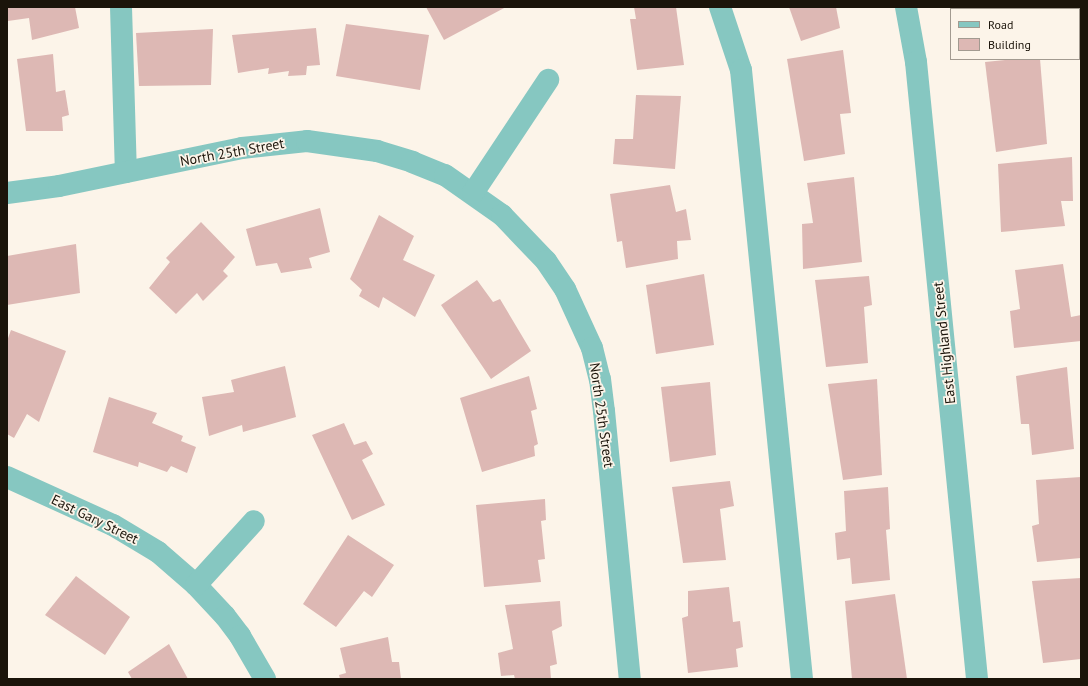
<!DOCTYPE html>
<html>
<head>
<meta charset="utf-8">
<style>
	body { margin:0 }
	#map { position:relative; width:1088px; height:686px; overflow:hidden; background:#fcf4e9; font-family:"PT Sans",sans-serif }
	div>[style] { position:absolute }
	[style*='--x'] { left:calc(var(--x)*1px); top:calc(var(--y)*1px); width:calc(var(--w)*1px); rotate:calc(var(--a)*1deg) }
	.building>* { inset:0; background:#ddb8b4 }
	.minor>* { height:22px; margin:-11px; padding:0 11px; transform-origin:11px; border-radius:11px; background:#86c7c1 }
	span { translate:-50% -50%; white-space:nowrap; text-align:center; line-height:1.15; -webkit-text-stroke:3.5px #fcf4e9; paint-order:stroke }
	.street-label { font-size:14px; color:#1b140a }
	.frame { position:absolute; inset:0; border:8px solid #1b140a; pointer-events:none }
	.legend { position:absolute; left:950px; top:8px; width:130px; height:52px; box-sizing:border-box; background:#fcf4e9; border:1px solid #a29a90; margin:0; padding:5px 7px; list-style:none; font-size:12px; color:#1b140a }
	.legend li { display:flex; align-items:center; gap:8px; height:20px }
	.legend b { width:20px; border:1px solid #a29a90 }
</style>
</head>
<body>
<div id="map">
	<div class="building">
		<div style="clip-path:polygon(7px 7px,75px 7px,79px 28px,32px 40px,29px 18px,8px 21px)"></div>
		<div style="clip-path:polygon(426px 7px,506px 7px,444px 40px)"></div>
		<div style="clip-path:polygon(634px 7px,676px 7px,684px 65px,637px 70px,630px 19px,636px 19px)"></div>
		<div style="clip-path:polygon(789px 7px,836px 7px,840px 28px,801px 41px)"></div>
		<div style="clip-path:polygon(982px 7px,1049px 7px,1049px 9px,983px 9px)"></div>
		<div style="clip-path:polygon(346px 24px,429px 35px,420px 90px,336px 76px)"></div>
		<div style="clip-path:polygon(316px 28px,320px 65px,307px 66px,306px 75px,288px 76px,289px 71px,268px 74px,269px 68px,238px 73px,232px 35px)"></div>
		<div style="clip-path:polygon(213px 29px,211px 85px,139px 86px,136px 33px)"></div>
		<div style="clip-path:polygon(843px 50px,851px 113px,840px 114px,845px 154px,804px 161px,787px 59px)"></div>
		<div style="clip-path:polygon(53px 54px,56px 92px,65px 90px,69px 115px,62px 117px,63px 131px,26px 131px,17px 59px)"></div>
		<div style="clip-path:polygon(1015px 59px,1040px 59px,1047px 144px,996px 152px,985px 62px)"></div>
		<div style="clip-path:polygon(636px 95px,681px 96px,675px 169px,613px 164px,615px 139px,633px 139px)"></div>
		<div style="clip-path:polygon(1072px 157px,1073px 201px,1061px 201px,1065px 226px,1001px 232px,998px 164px)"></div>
		<div style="clip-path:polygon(854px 177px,862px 262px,803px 269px,802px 224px,813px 223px,807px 183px)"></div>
		<div style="clip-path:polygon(670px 185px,676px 212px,686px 209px,691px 240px,677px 241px,678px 259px,626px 268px,622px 241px,617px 242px,610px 194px)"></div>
		<div style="clip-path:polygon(320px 208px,330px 252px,309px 258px,312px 268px,281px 273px,277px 263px,256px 266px,246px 229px)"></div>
		<div style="clip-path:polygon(379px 215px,414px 236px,403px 260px,435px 275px,415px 317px,383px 297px,379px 308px,359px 296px,362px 290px,350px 279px)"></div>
		<div style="clip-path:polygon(201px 222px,235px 257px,223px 271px,228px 276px,203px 301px,197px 293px,176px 314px,149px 288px,170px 262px,166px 258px)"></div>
		<div style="clip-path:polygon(76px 244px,80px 293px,7px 305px,7px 256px)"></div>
		<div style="clip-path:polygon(1063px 264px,1071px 317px,1081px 315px,1081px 341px,1014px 348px,1010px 311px,1020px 309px,1015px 270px)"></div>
		<div style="clip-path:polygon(704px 274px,714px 345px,656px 354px,646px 285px)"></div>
		<div style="clip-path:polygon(869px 276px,872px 305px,864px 307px,868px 363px,826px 367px,815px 280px)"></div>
		<div style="clip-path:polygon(477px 280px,493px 302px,500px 299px,531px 351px,491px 379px,441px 305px)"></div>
		<div style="clip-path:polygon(11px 330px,66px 351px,39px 422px,27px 414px,14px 438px,7px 434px,7px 341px)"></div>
		<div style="clip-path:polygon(285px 366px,296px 417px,243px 432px,242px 425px,209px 436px,202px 397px,234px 392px,231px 380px)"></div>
		<div style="clip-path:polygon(1067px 367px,1074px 449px,1032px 455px,1029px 424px,1021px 424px,1016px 376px)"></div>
		<div style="clip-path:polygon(529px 376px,537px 409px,531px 411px,538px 444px,534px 446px,535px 456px,482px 472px,460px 398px)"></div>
		<div style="clip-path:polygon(877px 379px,882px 475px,843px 480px,828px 384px)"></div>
		<div style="clip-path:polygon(710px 382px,716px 455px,670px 462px,661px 387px)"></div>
		<div style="clip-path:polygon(109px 397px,157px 413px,152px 423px,183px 436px,181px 441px,196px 447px,187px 473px,171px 466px,167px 472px,139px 462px,138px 467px,93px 452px)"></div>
		<div style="clip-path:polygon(344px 423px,354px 445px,366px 441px,373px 454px,362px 460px,385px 505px,352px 520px,312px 435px)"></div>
		<div style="clip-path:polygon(1081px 477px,1081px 558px,1037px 562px,1032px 526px,1039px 524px,1036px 480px)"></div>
		<div style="clip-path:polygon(730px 481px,734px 506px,720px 509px,726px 560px,683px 563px,672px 487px)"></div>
		<div style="clip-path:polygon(888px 487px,890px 529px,886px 530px,890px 580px,852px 584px,850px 558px,837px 560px,835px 533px,846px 531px,844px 491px)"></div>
		<div style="clip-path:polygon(545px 499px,546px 520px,541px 521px,545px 559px,538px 560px,541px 582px,484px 587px,476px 505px)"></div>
		<div style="clip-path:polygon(348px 535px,394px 565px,372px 597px,364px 591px,336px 627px,303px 604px)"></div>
		<div style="clip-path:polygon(76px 576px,130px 617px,105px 655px,45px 615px)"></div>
		<div style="clip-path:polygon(1081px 578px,1081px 659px,1043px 663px,1032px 581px)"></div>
		<div style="clip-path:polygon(729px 587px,733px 622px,740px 621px,743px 647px,736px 649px,738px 667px,688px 673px,682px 618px,688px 616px,688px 591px)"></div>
		<div style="clip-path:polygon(895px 594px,907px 679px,852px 679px,845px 601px)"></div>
		<div style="clip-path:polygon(560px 601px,562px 626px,552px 631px,557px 664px,550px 666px,551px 679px,515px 679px,514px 675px,501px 676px,498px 653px,513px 649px,505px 605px)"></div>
		<div style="clip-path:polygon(388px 637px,392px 662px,399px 662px,401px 679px,340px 679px,339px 675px,346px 673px,340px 648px)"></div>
		<div style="clip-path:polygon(169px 644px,188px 679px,132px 679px,128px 672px)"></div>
	</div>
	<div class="minor">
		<div style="--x:121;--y:7;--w:165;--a:88.3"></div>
		<div style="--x:720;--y:7;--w:66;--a:71.6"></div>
		<div style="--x:741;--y:70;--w:612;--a:84.28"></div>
		<div style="--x:906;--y:7;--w:56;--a:79.7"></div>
		<div style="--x:916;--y:62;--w:620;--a:84.35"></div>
		<div style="--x:7;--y:193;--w:52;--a:-7.7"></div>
		<div style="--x:59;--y:186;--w:187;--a:-11.7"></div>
		<div style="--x:242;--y:148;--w:65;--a:-6.1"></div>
		<div style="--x:307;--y:141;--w:71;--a:8.1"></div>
		<div style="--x:377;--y:151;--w:37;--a:17"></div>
		<div style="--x:412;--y:162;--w:35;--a:22"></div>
		<div style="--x:445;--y:175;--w:70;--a:35.1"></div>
		<div style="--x:502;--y:215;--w:64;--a:46.3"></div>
		<div style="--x:546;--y:261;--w:34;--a:56"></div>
		<div style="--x:565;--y:289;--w:65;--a:65.4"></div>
		<div style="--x:592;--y:348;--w:32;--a:76"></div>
		<div style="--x:600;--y:379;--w:32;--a:83"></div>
		<div style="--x:604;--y:411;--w:269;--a:84.5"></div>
		<div style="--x:473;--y:193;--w:136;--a:-56.4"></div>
		<div style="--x:7;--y:477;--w:116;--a:24.4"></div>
		<div style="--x:113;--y:525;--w:52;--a:31"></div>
		<div style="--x:158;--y:552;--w:50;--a:41"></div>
		<div style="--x:196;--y:585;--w:42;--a:46.9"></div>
		<div style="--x:225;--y:616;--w:25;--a:53"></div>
		<div style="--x:240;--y:636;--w:50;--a:59.8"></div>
		<div style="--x:196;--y:585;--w:86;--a:-47.8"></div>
	</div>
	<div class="street-label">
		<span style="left:232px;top:152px;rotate:-10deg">North 25th Street</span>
		<span style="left:944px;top:343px;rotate:-96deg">East Highland Street</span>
		<span style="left:602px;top:415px;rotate:82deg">North 25th Street</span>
		<span style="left:95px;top:519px;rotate:26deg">East Gary Street</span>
	</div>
	<div class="frame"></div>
	<ul class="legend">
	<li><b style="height:5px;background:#86c7c1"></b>Road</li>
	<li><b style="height:11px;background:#ddb8b4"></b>Building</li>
	</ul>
</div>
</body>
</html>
